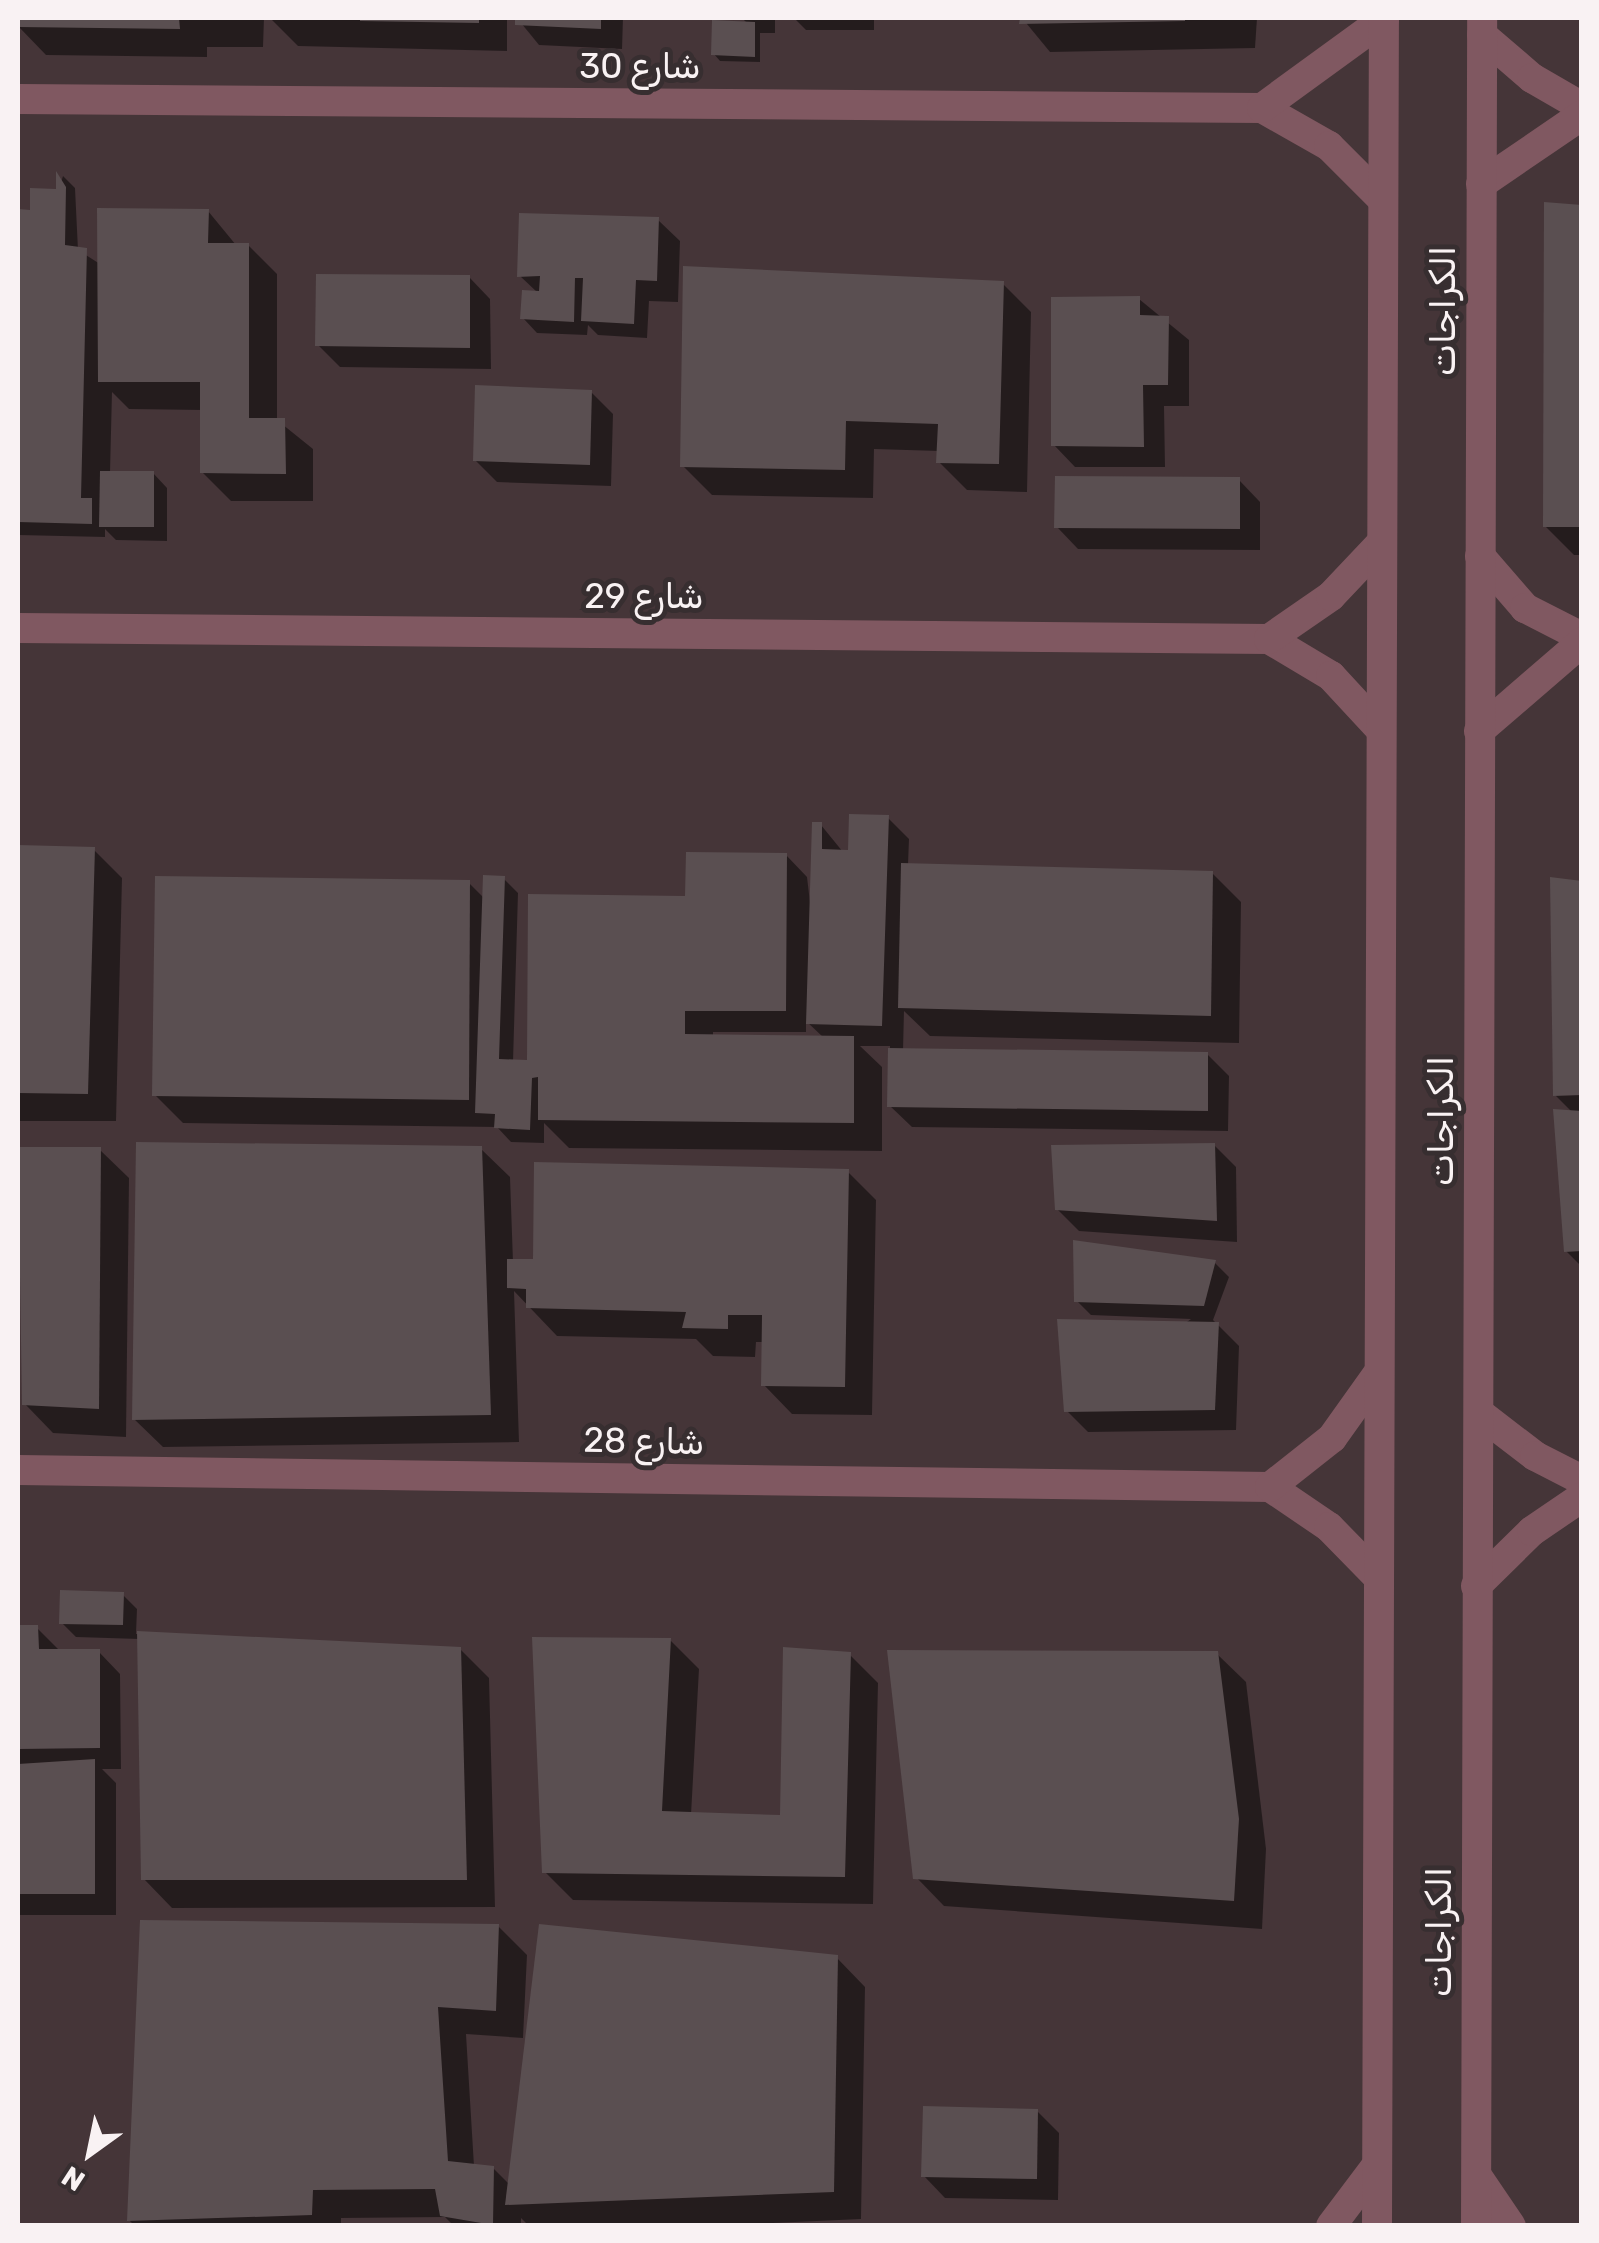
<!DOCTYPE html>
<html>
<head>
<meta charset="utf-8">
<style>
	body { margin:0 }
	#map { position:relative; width:1599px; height:2243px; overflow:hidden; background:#372e30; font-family:Rubik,Cairo,sans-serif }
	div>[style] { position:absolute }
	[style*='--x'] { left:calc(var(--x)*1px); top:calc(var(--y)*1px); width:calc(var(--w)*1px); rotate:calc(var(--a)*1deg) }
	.built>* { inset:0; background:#453538 }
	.shadow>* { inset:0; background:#0007 }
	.building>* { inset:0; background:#5a4f51 }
	.street>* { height:30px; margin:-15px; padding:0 15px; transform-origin:15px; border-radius:15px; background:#805861 }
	span { translate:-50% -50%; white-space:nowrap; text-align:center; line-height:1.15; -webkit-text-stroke:10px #372e30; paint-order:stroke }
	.street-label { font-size:35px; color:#f9f2f3 }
	.frame { position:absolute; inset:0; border:20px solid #f9f2f3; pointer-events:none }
	.north { position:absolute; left:40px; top:2103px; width:100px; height:100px; -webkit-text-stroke:8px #372e30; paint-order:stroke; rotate:213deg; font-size:28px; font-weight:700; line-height:40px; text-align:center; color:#f9f2f3 }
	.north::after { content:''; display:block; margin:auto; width:35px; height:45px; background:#f9f2f3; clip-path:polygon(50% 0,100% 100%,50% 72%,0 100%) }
</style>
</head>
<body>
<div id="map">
	<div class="built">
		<div style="clip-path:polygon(18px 18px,1581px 18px,1581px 2225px,18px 2225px)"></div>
	</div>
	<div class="shadow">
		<div style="clip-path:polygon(18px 18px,264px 18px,263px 47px,207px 47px,207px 57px,46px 55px,18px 26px)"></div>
		<div style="clip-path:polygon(270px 18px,507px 18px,507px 51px,298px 46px)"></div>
		<div style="clip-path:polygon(517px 18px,623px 18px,622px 49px,539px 45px)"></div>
		<div style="clip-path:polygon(742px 18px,775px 18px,775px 33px,760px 33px,760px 62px,720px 61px,714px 54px,748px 24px)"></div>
		<div style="clip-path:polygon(794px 18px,874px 18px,874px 30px,806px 30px)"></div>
		<div style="clip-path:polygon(1022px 18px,1257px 18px,1255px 48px,1050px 52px)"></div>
		<div style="clip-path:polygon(63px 176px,75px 188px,78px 250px,100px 264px,208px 211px,236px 245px,248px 245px,277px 274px,277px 420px,313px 449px,313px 501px,231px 501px,202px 472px,202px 410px,129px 409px,112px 392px,110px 473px,153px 473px,167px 488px,167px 541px,116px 540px,105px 529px,105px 537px,18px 535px,18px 212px,32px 212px,58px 192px)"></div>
		<div style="clip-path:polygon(1582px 208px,1582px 555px,1574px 555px,1545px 526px)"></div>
		<div style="clip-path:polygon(658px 220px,680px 241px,678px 302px,649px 301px,647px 338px,598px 335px,588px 325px,587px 335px,537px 333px,523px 318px,538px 293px,520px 276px)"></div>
		<div style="clip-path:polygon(469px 277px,490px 299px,491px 369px,340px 367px,318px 345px)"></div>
		<div style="clip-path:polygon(1002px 283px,1031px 312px,1027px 492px,967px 490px,939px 462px,939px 451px,874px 449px,873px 498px,712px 495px,683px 466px)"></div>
		<div style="clip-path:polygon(1139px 299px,1189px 340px,1189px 406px,1164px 406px,1165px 467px,1075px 467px,1054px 445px)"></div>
		<div style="clip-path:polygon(591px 392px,613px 414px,611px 486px,497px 482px,475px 460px)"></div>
		<div style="clip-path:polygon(1239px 480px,1260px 502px,1260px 550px,1078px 549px,1057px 527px)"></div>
		<div style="clip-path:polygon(evenodd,887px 817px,909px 839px,908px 865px,1212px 873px,1241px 902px,1239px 1043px,930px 1036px,904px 1011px,903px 1051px,1207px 1054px,1229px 1076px,1228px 1131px,912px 1127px,890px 1106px,890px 1046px,860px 1046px,882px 1067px,882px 1151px,569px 1148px,544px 1123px,544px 1143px,511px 1142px,497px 1127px,183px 1123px,155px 1095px,469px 883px,484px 898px,504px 879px,518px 893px,513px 1062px,529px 1062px,684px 898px,786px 855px,807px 877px,812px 919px,821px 825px,843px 852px,851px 852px,887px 817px,806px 1021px,824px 1038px,713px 1037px,713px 1032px,806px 1032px,806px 1021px)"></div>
		<div style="clip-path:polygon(18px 847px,94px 850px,122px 878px,116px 1121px,18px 1121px)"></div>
		<div style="clip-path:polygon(1582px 883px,1582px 1267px,1566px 1251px,1573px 1113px,1555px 1095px)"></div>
		<div style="clip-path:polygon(1214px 1145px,1236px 1167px,1237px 1242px,1079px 1231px,1057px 1209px)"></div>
		<div style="clip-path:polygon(481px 1149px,510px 1177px,513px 1262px,535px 1262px,848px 1172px,876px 1200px,872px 1415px,792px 1414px,764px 1385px,764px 1342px,756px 1342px,755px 1357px,713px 1356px,696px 1339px,557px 1336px,514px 1291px,519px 1442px,163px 1447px,134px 1419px)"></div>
		<div style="clip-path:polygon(18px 1150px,100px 1150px,129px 1178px,126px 1437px,53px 1433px,25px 1404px)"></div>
		<div style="clip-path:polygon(1214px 1262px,1229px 1277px,1213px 1320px,1239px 1346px,1236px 1430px,1088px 1432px,1066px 1410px,1191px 1319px,1091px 1315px,1077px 1301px)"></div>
		<div style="clip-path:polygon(122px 1594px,137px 1609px,136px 1634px,460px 1649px,489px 1678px,495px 1907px,172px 1908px,144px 1879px,139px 1639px,76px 1637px,62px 1623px)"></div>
		<div style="clip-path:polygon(18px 1628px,37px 1628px,59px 1650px,99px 1652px,120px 1674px,121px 1769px,102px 1769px,116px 1783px,116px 1915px,18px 1915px)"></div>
		<div style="clip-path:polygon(670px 1640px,699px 1669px,691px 1815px,783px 1818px,850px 1655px,878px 1683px,873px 1904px,573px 1900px,545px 1872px)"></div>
		<div style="clip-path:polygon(1217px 1654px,1246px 1682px,1266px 1849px,1262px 1929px,944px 1906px,916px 1877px)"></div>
		<div style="clip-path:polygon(498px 1926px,527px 1955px,523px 2038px,466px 2034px,474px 2166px,493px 2168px,510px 2185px,837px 1958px,865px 1987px,861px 2219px,711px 2226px,529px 2226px,521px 2218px,521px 2226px,454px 2226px,445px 2217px,341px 2218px,341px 2226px,135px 2226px,129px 2220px)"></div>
		<div style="clip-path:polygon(1037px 2111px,1059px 2133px,1058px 2200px,945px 2198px,924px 2176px)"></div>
	</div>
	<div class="building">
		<div style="clip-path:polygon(18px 18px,179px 18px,180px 29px,18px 27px)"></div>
		<div style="clip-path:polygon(360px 18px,479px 18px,479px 23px,360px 21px)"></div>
		<div style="clip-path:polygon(515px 18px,601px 18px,601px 29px,515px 25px)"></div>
		<div style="clip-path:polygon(1020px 18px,1185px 18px,1185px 21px,1019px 24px)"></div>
		<div style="clip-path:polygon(712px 20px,755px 22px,755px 57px,711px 55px)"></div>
		<div style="clip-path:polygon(56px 171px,66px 187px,65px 245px,87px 248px,81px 498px,92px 498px,92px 524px,18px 522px,18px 209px,30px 210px,30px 188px,56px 189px)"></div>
		<div style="clip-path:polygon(1544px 202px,1582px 205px,1582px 527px,1543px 527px)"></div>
		<div style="clip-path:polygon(97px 208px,209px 209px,208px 243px,249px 243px,249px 418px,285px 418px,286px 474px,200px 473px,200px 382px,98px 382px)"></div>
		<div style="clip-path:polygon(519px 213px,659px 217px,657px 281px,636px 280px,634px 324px,581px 321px,583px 278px,575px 278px,574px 322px,520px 319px,522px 290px,539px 291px,540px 276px,517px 277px)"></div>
		<div style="clip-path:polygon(683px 266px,1004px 281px,999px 464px,936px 463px,938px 424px,846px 421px,845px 470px,680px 467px)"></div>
		<div style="clip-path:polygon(316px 274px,470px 275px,470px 348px,315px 346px)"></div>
		<div style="clip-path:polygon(1140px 296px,1140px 315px,1169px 316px,1168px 385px,1143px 385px,1144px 447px,1051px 446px,1051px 297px)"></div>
		<div style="clip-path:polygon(475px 385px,592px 390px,590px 465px,473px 461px)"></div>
		<div style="clip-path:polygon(100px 471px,154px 471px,154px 527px,99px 527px)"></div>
		<div style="clip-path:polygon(1055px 476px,1240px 477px,1240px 529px,1054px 528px)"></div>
		<div style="clip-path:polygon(849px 814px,889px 815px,882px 1026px,806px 1024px,812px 822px,822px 822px,822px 849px,848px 850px)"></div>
		<div style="clip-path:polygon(18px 845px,95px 847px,88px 1094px,18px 1093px)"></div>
		<div style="clip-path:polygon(686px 852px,787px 853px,786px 1011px,685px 1011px,685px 1034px,854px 1036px,854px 1123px,538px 1120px,538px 1077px,532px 1078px,530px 1130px,494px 1128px,495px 1114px,475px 1113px,483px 875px,505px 876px,499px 1059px,527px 1060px,528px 894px,685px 896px)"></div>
		<div style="clip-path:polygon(901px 863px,1213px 871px,1211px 1016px,898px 1008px)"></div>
		<div style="clip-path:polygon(155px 876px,470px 880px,469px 1100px,152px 1096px)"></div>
		<div style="clip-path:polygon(1550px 877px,1582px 881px,1582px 1095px,1553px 1096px)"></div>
		<div style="clip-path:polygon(888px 1048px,1208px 1052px,1208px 1111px,887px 1107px)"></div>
		<div style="clip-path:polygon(1553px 1109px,1582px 1111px,1582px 1251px,1564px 1252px)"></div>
		<div style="clip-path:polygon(136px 1142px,482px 1146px,491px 1415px,132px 1420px)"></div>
		<div style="clip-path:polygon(1215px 1143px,1217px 1221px,1055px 1210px,1051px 1145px)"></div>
		<div style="clip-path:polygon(18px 1147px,101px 1147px,99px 1409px,22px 1405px)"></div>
		<div style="clip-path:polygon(534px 1162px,849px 1169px,845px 1387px,761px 1386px,762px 1315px,728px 1315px,728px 1329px,682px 1328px,686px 1312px,526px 1308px,526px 1289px,507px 1288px,507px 1259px,533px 1259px)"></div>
		<div style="clip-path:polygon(1073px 1240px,1216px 1260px,1204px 1306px,1074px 1302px)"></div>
		<div style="clip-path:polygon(1057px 1319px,1219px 1322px,1215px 1410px,1064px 1412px)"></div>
		<div style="clip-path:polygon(60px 1590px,124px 1592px,123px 1625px,59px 1624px)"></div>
		<div style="clip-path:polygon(18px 1625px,38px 1625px,39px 1649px,100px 1649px,100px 1748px,18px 1749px)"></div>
		<div style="clip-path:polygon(137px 1631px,461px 1647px,467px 1880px,141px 1880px)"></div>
		<div style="clip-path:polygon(532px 1637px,671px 1638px,662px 1811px,780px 1815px,783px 1647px,851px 1652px,845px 1877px,542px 1873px)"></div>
		<div style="clip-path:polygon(887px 1650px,1218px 1651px,1239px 1819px,1234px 1901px,913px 1879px)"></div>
		<div style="clip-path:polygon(95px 1759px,95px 1894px,18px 1894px,18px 1764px)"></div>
		<div style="clip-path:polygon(140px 1920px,499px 1924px,496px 2011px,438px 2007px,448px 2161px,494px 2166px,493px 2225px,440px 2216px,435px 2189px,313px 2190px,312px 2215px,127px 2221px)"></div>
		<div style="clip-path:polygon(539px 1924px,838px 1955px,834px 2192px,505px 2205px)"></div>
		<div style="clip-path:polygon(923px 2106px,1038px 2109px,1037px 2179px,921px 2177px)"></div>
	</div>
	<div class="street">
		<div style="--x:1482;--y:35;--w:66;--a:40.7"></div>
		<div style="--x:1532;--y:78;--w:58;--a:30.1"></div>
		<div style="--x:18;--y:99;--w:1244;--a:0.41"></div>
		<div style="--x:1262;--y:108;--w:77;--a:29.6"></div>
		<div style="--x:1329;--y:146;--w:76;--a:45"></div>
		<div style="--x:1262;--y:108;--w:151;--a:-36.1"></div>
		<div style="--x:1481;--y:184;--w:122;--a:-34.3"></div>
		<div style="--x:1480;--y:556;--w:69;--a:49.1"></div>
		<div style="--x:1525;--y:608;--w:64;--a:27"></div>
		<div style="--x:18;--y:628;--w:1251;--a:0.5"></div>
		<div style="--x:1269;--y:639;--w:72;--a:30.8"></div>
		<div style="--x:1331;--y:676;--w:72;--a:47.2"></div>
		<div style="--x:1269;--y:639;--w:75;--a:-34.7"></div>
		<div style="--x:1331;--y:596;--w:74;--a:-46.6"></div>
		<div style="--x:1479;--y:731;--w:136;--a:-40.8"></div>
		<div style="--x:1479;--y:1413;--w:71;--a:37.5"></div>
		<div style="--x:1535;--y:1456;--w:53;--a:27.1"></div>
		<div style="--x:18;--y:1470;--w:1252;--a:0.78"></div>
		<div style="--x:1270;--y:1487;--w:71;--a:34.1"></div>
		<div style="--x:1329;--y:1527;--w:71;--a:45.6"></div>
		<div style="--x:1270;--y:1487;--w:79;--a:-38.3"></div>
		<div style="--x:1332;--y:1438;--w:77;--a:-54.5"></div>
		<div style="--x:1476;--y:1586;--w:78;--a:-44.5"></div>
		<div style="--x:1532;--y:1531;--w:60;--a:-34.2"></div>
		<div style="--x:1477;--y:2176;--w:60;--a:55.8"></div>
		<div style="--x:1331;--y:2226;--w:76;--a:-53"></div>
		<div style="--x:1377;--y:2226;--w:2208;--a:-89.82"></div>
		<div style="--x:1476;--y:2226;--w:2208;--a:-89.84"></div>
	</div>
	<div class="street-label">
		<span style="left:640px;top:66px">شارع 30</span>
		<span style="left:1443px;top:311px;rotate:-90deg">الكراجات</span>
		<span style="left:644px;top:596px">شارع 29</span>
		<span style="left:1441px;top:1121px;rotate:-90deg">الكراجات</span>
		<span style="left:644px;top:1441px;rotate:1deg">شارع 28</span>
		<span style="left:1439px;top:1932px;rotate:-90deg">الكراجات</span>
	</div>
	<div class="frame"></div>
	<div class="north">N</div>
</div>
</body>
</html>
